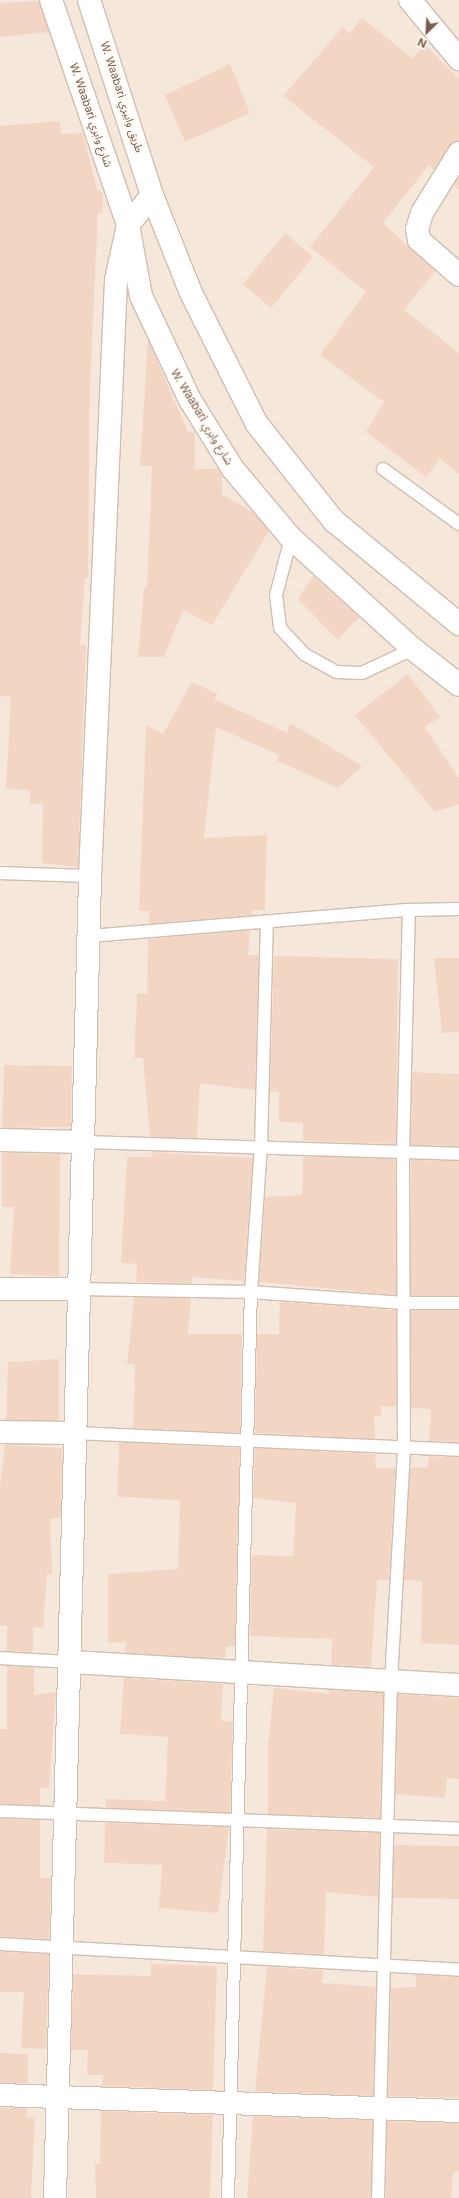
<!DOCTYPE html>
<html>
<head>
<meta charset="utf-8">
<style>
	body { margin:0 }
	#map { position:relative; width:459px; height:2198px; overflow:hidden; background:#fdf6ec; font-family:Inter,"Noto Sans Arabic",sans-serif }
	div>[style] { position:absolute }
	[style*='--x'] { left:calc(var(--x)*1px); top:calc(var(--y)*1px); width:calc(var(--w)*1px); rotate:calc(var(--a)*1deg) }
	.residential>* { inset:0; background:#f5e8da }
	.building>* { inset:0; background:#f3d5c3 }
	.roads { filter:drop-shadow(1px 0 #d1beb0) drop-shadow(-1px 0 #d1beb0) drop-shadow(0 1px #d1beb0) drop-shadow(0 -1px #d1beb0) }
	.service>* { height:12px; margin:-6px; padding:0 6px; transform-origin:6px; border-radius:6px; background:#fff }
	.minor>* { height:22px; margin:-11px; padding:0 11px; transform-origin:11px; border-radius:11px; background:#fff }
	.tertiary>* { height:22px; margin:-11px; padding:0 11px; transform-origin:11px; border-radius:11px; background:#fff }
	.secondary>* { height:22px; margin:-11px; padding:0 11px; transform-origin:11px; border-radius:11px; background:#fff }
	span { translate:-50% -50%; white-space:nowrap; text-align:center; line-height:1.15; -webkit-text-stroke:3.5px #fffaf3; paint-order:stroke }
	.street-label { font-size:11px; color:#7a5c4d }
	.north { position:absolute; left:407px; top:12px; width:40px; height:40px; -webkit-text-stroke:3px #fffaf3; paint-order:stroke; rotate:204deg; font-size:11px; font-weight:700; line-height:16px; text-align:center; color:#7a5c4d }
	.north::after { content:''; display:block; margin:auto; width:14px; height:18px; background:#7a5c4d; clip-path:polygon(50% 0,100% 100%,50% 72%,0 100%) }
</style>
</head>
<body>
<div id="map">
	<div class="residential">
		<div style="clip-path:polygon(0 0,459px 0,459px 2198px,0 2198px)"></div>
	</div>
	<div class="building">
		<div style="clip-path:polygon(39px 1px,49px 32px,0 37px,0 3px)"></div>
		<div style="clip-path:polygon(362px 18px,412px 58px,425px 45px,459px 79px,459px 141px,449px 146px,434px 170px,429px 165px,383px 223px,435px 271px,404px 310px,459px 353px,459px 474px,440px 459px,426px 477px,366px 432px,384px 402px,320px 355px,366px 292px,310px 247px,374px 167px,283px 96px,343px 27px,349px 34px)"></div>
		<div style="clip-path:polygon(230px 64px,250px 113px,185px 142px,165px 95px)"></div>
		<div style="clip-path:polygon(60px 121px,61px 134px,83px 133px,97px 190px,103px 192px,102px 213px,98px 213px,90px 387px,88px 578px,85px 578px,80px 645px,86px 645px,78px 867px,42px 863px,43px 803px,30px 804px,30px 790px,6px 789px,11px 697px,0 696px,0 126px)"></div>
		<div style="clip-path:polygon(459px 177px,459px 190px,454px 185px)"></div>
		<div style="clip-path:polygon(285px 233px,313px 257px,271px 308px,243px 284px)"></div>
		<div style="clip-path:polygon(148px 339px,188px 432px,195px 432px,195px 469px,218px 469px,222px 475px,222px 494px,254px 513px,269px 531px,212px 625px,183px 610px,164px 657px,138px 657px,144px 588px,147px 588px,152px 466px,140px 466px)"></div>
		<div style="clip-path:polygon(313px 576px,359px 617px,338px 640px,298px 599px)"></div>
		<div style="clip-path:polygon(408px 674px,440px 717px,425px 727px,459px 778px,459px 804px,435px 812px,355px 715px)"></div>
		<div style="clip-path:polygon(192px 682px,217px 694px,214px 699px,287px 733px,290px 723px,362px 766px,338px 788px,277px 761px,279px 755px,216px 727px,204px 838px,267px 835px,265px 910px,252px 910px,252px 915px,149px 924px,149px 911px,139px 911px,146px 725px,163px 734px)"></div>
		<div style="clip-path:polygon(250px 930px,248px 955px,259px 955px,255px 1090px,200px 1083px,197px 1138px,150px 1137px,143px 1058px,134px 1058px,137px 994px,147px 994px,148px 939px)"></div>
		<div style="clip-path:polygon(274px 956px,398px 959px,396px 1144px,303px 1141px,303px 1123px,279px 1122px,279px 1092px,270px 1091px)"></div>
		<div style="clip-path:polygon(434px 958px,459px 958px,459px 1032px,442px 1033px)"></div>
		<div style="clip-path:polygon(4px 1065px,72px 1066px,71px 1127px,2px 1128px)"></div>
		<div style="clip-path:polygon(412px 1072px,459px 1074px,459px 1146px,411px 1145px)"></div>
		<div style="clip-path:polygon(151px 1152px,253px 1158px,244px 1281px,192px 1277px,192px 1283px,136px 1282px,137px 1264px,121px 1263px,127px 1157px,152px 1157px)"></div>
		<div style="clip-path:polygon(2px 1153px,60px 1154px,59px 1276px,10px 1274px,14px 1207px,2px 1207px)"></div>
		<div style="clip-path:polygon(303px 1156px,396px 1159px,396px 1295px,259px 1282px,265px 1197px,302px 1195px)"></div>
		<div style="clip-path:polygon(411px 1160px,459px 1161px,459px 1296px,411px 1296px)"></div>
		<div style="clip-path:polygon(134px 1297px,191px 1298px,188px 1334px,242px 1334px,240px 1433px,133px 1428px,135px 1364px,127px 1364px)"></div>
		<div style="clip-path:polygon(280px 1302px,396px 1310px,396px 1407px,381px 1406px,381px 1416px,374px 1417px,375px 1439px,255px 1433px,257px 1334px,279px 1334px)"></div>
		<div style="clip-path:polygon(411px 1310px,459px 1310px,459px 1442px,429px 1441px,431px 1409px,411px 1408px)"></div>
		<div style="clip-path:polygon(59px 1359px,59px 1420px,6px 1420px,8px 1362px)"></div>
		<div style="clip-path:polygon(119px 1442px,240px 1448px,235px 1646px,226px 1646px,225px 1659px,125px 1653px,126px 1642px,108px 1643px,108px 1574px,178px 1569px,180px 1500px,117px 1497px)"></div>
		<div style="clip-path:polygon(5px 1445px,62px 1448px,61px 1518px,50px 1518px,52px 1574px,47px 1574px,43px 1628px,33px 1627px,33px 1652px,7px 1651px,7px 1626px,0 1626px,0 1485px)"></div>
		<div style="clip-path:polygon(255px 1448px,375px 1454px,376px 1468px,395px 1468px,389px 1580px,377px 1580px,371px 1667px,331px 1665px,332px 1639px,250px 1636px,252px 1555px,293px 1556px,296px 1503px,253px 1498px)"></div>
		<div style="clip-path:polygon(429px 1456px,459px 1457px,459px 1645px,421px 1643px,422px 1581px,404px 1580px,410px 1468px,428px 1467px)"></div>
		<div style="clip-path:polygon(7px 1666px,34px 1667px,34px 1695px,56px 1692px,49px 1788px,40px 1788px,40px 1805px,0 1804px,0 1729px,7px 1729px)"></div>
		<div style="clip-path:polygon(124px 1678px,223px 1684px,221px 1721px,233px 1722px,230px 1813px,106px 1808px,106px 1799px,165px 1801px,168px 1737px,120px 1734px)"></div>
		<div style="clip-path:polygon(274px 1688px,329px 1694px,329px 1690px,383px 1693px,380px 1818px,268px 1814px,268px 1746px)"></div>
		<div style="clip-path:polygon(398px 1694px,459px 1698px,459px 1779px,447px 1778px,445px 1798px,396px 1794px)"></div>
		<div style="clip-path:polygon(0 1819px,40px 1820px,40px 1878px,51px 1878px,49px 1939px,0 1937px)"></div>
		<div style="clip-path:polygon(105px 1823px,229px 1827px,218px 1913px,159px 1908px,162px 1865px,104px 1863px)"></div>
		<div style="clip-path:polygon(267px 1829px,380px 1833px,378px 1897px,326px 1892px,324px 1955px,263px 1951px)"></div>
		<div style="clip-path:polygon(394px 1845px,459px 1846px,459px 1899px,393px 1898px)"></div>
		<div style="clip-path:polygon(0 1952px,49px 1954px,46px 2049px,21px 2048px,24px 1992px,0 1992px)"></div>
		<div style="clip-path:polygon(151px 1964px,217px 1966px,213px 2090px,102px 2086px,103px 2075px,87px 2075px,88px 2050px,71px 2050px,73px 1974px,151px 1976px)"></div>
		<div style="clip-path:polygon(267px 1967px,323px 1970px,322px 1983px,376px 1987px,373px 2096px,255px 2091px)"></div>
		<div style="clip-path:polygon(416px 1975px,459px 1977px,459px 2098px,388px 2096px,391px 1988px,416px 1987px)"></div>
		<div style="clip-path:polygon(0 2053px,28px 2054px,28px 2083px,0 2083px)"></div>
		<div style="clip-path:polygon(0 2108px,27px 2108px,27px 2117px,35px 2117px,31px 2198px,0 2198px)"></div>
		<div style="clip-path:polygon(101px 2111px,213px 2115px,210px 2198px,96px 2198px,95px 2164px,100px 2164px)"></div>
		<div style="clip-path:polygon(253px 2116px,372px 2120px,371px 2198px,247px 2198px)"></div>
		<div style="clip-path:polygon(387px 2121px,459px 2123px,459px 2171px,453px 2172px,451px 2198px,386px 2198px)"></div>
	</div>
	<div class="roads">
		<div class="service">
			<div style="--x:383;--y:469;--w:94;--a:35.9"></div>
			<div style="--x:291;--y:538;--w:59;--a:104.7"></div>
			<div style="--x:276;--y:595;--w:33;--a:83"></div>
			<div style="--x:280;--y:628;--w:35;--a:47"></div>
			<div style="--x:304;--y:654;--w:37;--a:29"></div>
			<div style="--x:336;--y:672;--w:26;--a:2"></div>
			<div style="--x:362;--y:673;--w:56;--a:-25.2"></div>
			<div style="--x:0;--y:873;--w:90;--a:1.9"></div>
			<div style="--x:90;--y:936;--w:320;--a:-4.7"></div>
			<div style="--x:409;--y:910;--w:50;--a:-1.1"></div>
			<div style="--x:85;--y:1142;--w:374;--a:1.8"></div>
			<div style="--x:78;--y:1289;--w:173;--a:1"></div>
			<div style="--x:251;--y:1292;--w:154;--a:4.1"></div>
			<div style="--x:405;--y:1303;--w:54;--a:0"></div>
			<div style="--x:74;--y:1433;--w:385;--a:2.5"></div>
			<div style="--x:0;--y:1658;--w:70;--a:3.3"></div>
			<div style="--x:0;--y:1811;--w:459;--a:2.2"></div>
			<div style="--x:0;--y:1944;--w:460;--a:3.2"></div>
			<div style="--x:228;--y:2198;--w:906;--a:-88.55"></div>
			<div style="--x:251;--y:1292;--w:145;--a:-86.1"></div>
			<div style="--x:261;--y:1147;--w:224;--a:-88.5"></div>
			<div style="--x:378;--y:2198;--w:516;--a:-88.56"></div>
			<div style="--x:391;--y:1682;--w:234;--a:-86.8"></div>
			<div style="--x:404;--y:1448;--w:296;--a:-90.2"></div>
			<div style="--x:403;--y:1152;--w:242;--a:-88.6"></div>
		</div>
		<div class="minor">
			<div style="--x:410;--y:0;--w:77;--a:50.3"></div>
			<div style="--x:459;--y:153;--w:70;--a:121.7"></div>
			<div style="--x:422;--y:213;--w:17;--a:107"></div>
			<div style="--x:417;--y:229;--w:11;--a:80"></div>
			<div style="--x:419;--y:240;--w:53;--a:41.2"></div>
			<div style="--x:0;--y:1140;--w:85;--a:1.3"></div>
			<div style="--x:0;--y:1289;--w:78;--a:0"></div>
			<div style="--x:0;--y:1432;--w:74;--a:0.8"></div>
			<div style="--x:70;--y:1662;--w:390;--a:3.4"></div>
			<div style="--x:0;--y:2095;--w:459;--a:2"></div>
		</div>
		<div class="tertiary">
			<div style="--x:55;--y:2198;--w:1322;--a:-88.48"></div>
			<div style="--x:90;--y:876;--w:597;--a:-87.5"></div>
			<div style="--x:116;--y:280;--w:56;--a:-77.7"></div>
			<div style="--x:128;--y:225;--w:38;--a:-51"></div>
		</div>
		<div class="secondary">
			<div style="--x:51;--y:0;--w:238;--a:71.1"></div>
			<div style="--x:128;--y:225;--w:72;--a:79.6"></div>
			<div style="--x:141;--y:296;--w:115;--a:64.8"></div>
			<div style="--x:190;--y:400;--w:81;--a:58.1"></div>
			<div style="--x:233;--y:469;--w:90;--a:50"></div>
			<div style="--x:291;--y:538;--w:165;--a:42.3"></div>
			<div style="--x:413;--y:649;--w:58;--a:38"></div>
			<div style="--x:89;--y:0;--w:205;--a:72.1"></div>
			<div style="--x:152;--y:195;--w:105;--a:68.3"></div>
			<div style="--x:191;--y:293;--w:147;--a:63.3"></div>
			<div style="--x:257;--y:424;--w:124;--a:51.6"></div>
			<div style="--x:334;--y:521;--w:162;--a:39.5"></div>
		</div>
	</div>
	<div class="street-label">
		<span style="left:122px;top:97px;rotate:72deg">W. Waabari طريق وابيري</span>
		<span style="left:91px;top:115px;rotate:71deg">W. Waabari شارع وابري</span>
		<span style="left:202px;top:417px;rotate:59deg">W. Waabari شارع وابري</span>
	</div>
	<div class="north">N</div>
</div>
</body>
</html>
